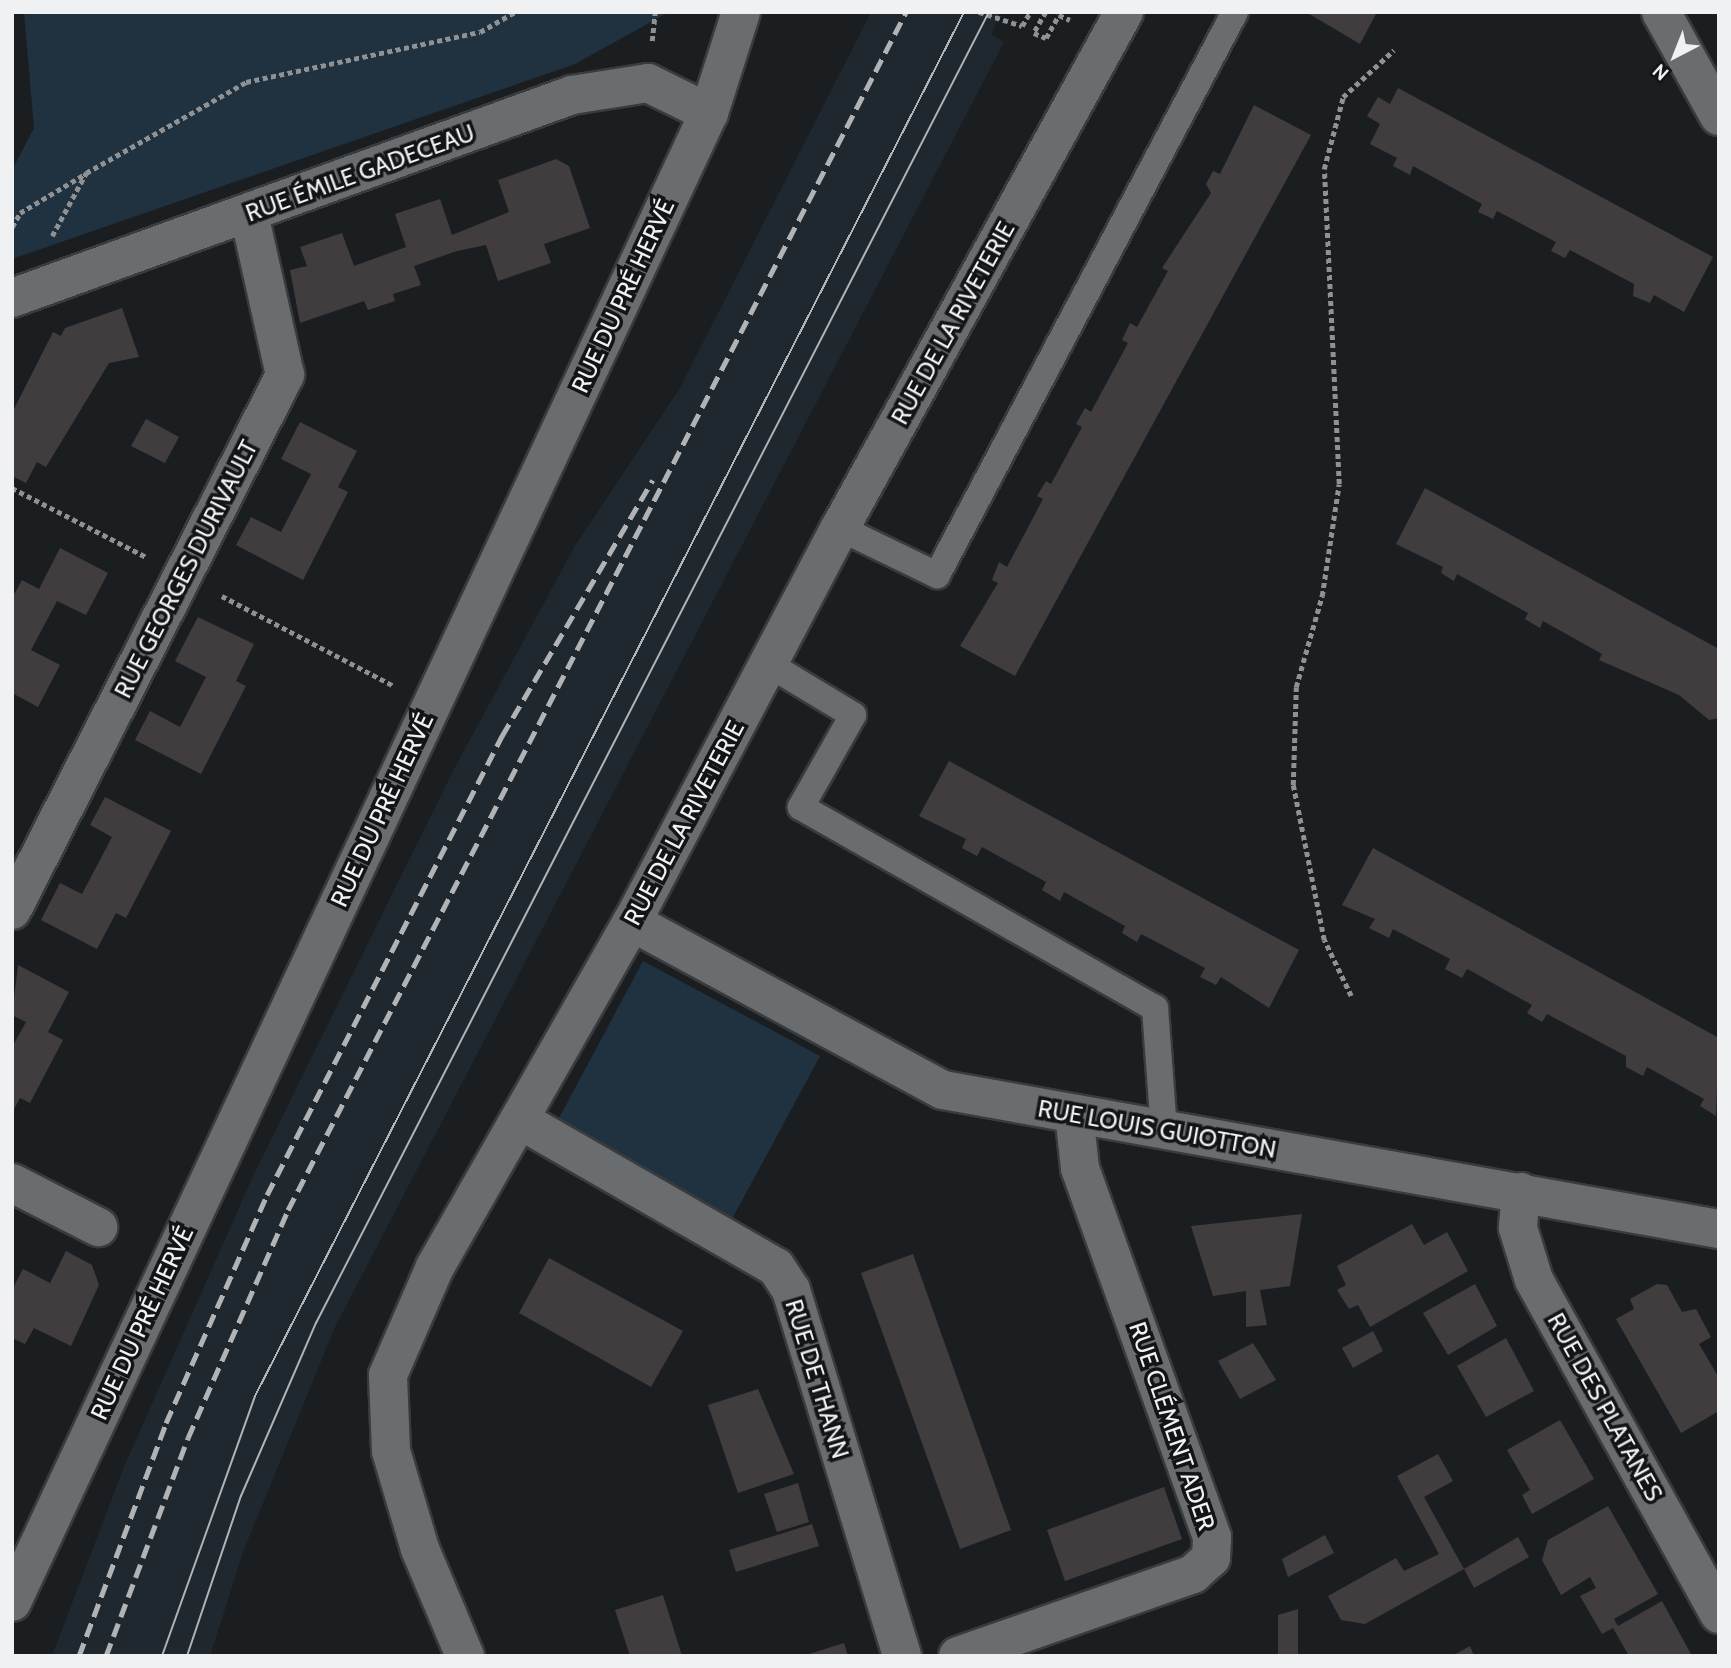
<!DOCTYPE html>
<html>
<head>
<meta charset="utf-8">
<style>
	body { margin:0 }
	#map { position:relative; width:1731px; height:1668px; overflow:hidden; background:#1b1e21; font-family:Cabin,sans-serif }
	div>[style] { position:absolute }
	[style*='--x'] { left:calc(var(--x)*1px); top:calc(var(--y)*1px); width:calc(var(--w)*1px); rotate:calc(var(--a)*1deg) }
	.built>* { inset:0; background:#20282f }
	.green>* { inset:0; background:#203140 }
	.building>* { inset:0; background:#413c3e }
	.path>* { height:4.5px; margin-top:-2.25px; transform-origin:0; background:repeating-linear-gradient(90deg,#8f9294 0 5px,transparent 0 8.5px) }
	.roads { filter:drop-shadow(2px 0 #393b3d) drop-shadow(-2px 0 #393b3d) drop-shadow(0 2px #393b3d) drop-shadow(0 -2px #393b3d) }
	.service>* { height:26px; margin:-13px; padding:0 13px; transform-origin:13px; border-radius:13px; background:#6a6d70 }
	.minor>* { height:38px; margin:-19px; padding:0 19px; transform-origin:19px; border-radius:19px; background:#6a6d70 }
	.tram>* { height:2px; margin:-1px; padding:0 1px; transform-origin:1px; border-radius:1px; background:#b1b3b5 }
	.rail>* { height:5px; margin-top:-2.5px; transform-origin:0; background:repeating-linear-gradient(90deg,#b1b3b5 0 14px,transparent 0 21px) }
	span { translate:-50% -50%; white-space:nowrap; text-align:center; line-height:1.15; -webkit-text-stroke:7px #121517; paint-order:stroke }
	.street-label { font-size:24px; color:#eff1f3 }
	.frame { position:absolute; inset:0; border:14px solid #eff1f3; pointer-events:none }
	.north { position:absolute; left:1640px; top:21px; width:70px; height:70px; -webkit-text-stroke:5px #121517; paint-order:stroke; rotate:222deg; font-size:19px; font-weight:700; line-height:28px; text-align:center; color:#eff1f3 }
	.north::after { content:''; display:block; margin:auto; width:24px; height:32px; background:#eff1f3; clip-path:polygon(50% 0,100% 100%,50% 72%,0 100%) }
</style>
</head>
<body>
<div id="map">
	<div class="built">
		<div style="clip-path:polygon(871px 12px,1001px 12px,991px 34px,1004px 42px,335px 1327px,243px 1552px,210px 1656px,52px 1656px,124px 1467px,254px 1174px,453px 771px,575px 546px,680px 388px)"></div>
	</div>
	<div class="green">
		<div style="clip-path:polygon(24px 12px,669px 12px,575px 64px,12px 259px,12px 170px,34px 128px)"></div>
		<div style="clip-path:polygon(643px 961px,820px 1056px,732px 1219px,558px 1120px)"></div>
	</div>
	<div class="building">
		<div style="clip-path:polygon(1306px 12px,1377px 12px,1360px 44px)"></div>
		<div style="clip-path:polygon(1398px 88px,1713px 257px,1684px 312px,1654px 295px,1650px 303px,1633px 296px,1634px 284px,1570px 250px,1565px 258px,1551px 251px,1556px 242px,1497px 211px,1493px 219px,1478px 212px,1482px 204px,1413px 166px,1410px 175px,1393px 166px,1397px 158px,1370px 144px,1380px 124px,1367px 116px,1378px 97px,1390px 104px)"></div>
		<div style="clip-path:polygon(1254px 105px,1311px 135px,1015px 676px,960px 646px,998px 583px,992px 580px,999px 562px,1007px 567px,1043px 499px,1037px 496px,1046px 481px,1051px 484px,1082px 427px,1076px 424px,1085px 408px,1091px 412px,1128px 343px,1122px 340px,1130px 323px,1137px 327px,1168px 271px,1162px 268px,1211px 193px,1206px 184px,1213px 171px,1220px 174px)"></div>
		<div style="clip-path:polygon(556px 159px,569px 166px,590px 228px,544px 244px,551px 263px,498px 281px,486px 245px,457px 251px,414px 266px,421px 285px,393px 294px,395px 301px,368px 310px,364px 301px,300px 323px,290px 270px,307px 266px,300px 247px,342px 233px,354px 266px,406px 247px,395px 214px,440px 199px,452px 235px,509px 212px,498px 180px)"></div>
		<div style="clip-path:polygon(122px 308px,139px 357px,109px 363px,46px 467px,37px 462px,26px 483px,12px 476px,12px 413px,53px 332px,61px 336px,65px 328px)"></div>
		<div style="clip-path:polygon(146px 419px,179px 437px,165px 463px,131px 446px)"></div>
		<div style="clip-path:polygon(300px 422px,357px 451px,338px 487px,348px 492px,303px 580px,236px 545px,251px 517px,281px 532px,298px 499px,311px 474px,281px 459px)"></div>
		<div style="clip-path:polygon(1425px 488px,1719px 649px,1719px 718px,1709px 720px,1679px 695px,1599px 660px,1602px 654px,1543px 621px,1540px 628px,1525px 619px,1528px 613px,1457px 574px,1454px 581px,1441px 573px,1443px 567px,1396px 544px)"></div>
		<div style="clip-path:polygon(60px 548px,108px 573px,86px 615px,57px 601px,31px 650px,60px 665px,38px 707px,12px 693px,12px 598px,22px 580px,39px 589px)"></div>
		<div style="clip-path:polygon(198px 617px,254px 644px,236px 681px,246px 686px,201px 774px,135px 740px,150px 711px,180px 727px,206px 677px,175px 661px)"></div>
		<div style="clip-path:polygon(949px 761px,1299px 950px,1269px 1008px,1221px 977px,1216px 985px,1200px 977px,1205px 968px,1149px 938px,1141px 934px,1137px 942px,1122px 933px,1125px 926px,1064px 892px,1060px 901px,1042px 890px,1046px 882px,982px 847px,977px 856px,962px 848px,966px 839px,919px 816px)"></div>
		<div style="clip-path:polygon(105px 797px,171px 831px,126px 918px,116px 913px,97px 949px,41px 920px,60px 883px,82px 894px,112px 837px,90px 825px)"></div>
		<div style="clip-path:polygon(1373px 848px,1719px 1038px,1716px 1116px,1700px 1106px,1704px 1099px,1647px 1067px,1643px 1076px,1626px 1067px,1626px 1056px,1547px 1014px,1542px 1022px,1527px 1013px,1532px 1005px,1473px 972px,1467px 969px,1462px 978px,1445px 969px,1450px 959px,1393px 929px,1389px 938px,1369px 928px,1375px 919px,1342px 905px)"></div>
		<div style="clip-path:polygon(18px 965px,69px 992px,48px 1032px,63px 1040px,30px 1103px,20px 1098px,12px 1113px,12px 1047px,26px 1022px,12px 1015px)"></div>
		<div style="clip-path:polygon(1302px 1214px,1290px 1286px,1260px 1290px,1267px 1325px,1246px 1327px,1246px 1291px,1213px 1296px,1191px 1226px)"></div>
		<div style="clip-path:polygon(1412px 1224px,1424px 1245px,1447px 1232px,1468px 1271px,1370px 1327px,1358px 1305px,1349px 1309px,1337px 1290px,1346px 1285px,1337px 1266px)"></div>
		<div style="clip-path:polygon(66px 1251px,92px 1265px,99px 1285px,71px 1346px,34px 1328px,25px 1344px,12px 1338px,12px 1290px,23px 1269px,50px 1283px)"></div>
		<div style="clip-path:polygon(913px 1254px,1011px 1530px,960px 1549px,861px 1273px)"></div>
		<div style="clip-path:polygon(549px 1258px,683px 1331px,651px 1387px,519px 1313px)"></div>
		<div style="clip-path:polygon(1475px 1284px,1497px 1326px,1448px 1355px,1423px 1313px)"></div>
		<div style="clip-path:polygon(1657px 1284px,1667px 1285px,1682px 1312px,1696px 1309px,1711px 1337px,1699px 1344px,1719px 1378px,1719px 1411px,1681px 1433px,1616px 1319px,1634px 1309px,1630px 1299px)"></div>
		<div style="clip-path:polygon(1373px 1331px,1383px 1351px,1353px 1368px,1342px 1348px)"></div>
		<div style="clip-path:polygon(1506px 1338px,1534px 1391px,1486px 1417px,1457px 1366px)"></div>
		<div style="clip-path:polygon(1253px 1343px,1276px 1380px,1240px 1399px,1218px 1361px)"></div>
		<div style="clip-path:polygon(758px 1389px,794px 1474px,738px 1493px,708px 1405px)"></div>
		<div style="clip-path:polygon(1560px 1420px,1594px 1479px,1532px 1514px,1522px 1495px,1530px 1490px,1507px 1450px)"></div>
		<div style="clip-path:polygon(1438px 1454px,1453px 1481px,1424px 1497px,1464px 1569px,1365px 1624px,1341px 1620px,1328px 1596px,1396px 1558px,1404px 1571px,1439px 1554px,1397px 1476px)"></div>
		<div style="clip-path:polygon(798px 1483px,809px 1522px,777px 1532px,764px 1494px)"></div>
		<div style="clip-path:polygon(1164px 1487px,1182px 1539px,1065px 1581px,1047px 1530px)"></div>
		<div style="clip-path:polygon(1608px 1506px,1658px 1594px,1614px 1619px,1618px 1626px,1662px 1601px,1692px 1656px,1629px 1656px,1613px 1628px,1602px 1634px,1580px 1596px,1596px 1588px,1590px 1577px,1561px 1595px,1542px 1560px,1548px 1540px)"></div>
		<div style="clip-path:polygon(812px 1524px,819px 1546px,736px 1572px,729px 1550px)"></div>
		<div style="clip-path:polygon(1325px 1535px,1334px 1553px,1288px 1577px,1282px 1559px)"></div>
		<div style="clip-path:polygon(1518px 1537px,1529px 1557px,1474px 1588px,1464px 1569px)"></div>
		<div style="clip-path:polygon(663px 1595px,682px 1656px,630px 1656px,615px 1610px)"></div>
		<div style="clip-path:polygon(1298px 1609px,1298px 1656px,1278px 1656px,1278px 1615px)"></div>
		<div style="clip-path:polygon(844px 1643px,848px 1656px,806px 1656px,806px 1655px)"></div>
		<div style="clip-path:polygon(1470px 1646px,1474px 1656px,1452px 1656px)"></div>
	</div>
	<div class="path">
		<div style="--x:979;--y:12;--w:45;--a:18"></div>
		<div style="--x:1022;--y:26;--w:16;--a:-60"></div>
		<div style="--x:1046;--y:12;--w:24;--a:120"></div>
		<div style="--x:1034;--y:33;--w:13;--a:23"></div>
		<div style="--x:1046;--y:38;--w:26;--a:-61"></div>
		<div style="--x:1059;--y:15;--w:12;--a:24"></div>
		<div style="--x:652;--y:41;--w:29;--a:-84"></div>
		<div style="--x:12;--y:227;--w:16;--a:-60"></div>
		<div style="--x:20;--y:213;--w:76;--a:-31"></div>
		<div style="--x:52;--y:236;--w:72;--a:-61.6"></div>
		<div style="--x:86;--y:173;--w:184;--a:-29.6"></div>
		<div style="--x:246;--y:82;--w:239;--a:-12.1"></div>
		<div style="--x:480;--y:32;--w:40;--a:-29.7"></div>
		<div style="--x:12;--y:488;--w:151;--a:27.2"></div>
		<div style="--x:222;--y:596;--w:194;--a:27.6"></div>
		<div style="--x:1351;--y:996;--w:62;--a:-115.7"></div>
		<div style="--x:1324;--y:940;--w:158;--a:-101.3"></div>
		<div style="--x:1293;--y:785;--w:98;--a:-88.2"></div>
		<div style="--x:1296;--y:687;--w:95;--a:-74.1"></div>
		<div style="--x:1322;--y:596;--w:113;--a:-81.4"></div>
		<div style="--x:1339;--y:484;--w:315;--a:-92.7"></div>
		<div style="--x:1324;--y:169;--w:74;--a:-75.2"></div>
		<div style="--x:1343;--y:97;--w:69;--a:-42.7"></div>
	</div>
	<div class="roads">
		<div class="service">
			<div style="--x:840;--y:528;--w:108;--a:25.9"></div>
			<div style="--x:937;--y:575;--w:637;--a:-62.11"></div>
			<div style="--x:770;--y:665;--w:97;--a:31.1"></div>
			<div style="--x:853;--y:715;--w:106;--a:119.5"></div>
			<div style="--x:801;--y:807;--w:407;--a:29.6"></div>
			<div style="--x:1155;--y:1008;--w:122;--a:85.8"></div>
		</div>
		<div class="minor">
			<div style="--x:1661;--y:12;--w:119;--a:60.9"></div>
			<div style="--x:12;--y:298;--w:596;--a:-19.93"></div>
			<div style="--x:572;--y:95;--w:77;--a:-9"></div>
			<div style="--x:648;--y:83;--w:68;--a:26.2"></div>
			<div style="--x:12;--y:910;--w:601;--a:-62.97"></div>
			<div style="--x:285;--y:375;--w:165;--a:-102.6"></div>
			<div style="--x:632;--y:922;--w:353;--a:28.4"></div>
			<div style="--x:943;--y:1090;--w:788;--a:10.16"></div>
			<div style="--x:520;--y:1120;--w:295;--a:29.9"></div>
			<div style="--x:776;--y:1267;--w:27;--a:57"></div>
			<div style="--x:791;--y:1290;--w:382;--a:73.1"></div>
			<div style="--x:12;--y:1183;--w:97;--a:27.1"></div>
			<div style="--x:1521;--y:1192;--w:36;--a:95"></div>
			<div style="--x:1518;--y:1228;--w:54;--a:72.9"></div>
			<div style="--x:1534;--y:1280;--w:382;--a:61"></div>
			<div style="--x:12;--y:1602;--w:1644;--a:-64.92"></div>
			<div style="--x:709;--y:113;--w:106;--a:-72.4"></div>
			<div style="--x:465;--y:1656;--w:116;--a:-112.8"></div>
			<div style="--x:420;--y:1549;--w:102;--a:-106.5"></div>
			<div style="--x:391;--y:1451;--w:76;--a:-92.3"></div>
			<div style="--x:388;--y:1375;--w:118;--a:-66.5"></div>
			<div style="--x:435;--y:1267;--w:397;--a:-60.3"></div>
			<div style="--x:632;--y:922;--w:446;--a:-62.2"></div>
			<div style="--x:840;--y:528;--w:589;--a:-61.17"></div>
			<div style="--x:958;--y:1656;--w:249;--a:-19.2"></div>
			<div style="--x:1193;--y:1574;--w:24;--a:-42"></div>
			<div style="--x:1211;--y:1558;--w:21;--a:-87"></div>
			<div style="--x:1212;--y:1537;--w:392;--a:-109.7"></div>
			<div style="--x:1080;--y:1168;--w:54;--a:-96.3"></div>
		</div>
	</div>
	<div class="tram">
		<div style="--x:162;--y:1656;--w:276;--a:-70.3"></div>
		<div style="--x:255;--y:1396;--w:1555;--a:-62.87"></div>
		<div style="--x:187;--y:1656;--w:169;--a:-71.4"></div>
		<div style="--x:241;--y:1496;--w:189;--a:-66.6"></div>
		<div style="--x:316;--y:1323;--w:1474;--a:-62.83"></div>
	</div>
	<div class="rail">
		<div style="--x:79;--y:1656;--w:249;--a:-69.5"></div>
		<div style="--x:166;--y:1423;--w:249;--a:-66.1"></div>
		<div style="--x:267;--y:1195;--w:516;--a:-62.89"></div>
		<div style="--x:502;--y:736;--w:297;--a:-59.5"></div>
		<div style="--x:106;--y:1656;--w:233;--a:-69.4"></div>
		<div style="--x:188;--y:1438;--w:249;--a:-66.3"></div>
		<div style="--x:288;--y:1210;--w:1348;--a:-62.71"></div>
	</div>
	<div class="street-label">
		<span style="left:360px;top:173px;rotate:-20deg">RUE ÉMILE GADECEAU</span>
		<span style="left:623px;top:296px;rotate:-65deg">RUE DU PRÉ HERVÉ</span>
		<span style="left:953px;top:323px;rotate:-61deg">RUE DE LA RIVETERIE</span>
		<span style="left:186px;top:569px;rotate:-63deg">RUE GEORGES DURIVAULT</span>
		<span style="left:382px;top:810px;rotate:-65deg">RUE DU PRÉ HERVÉ</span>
		<span style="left:684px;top:823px;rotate:-62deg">RUE DE LA RIVETERIE</span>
		<span style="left:1157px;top:1129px;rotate:10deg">RUE LOUIS GUIOTTON</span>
		<span style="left:142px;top:1323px;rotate:-65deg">RUE DU PRÉ HERVÉ</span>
		<span style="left:817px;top:1379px;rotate:73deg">RUE DE THANN</span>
		<span style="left:1605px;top:1407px;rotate:61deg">RUE DES PLATANES</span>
		<span style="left:1172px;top:1426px;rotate:71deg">RUE CLÉMENT ADER</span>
	</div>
	<div class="frame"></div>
	<div class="north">N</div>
</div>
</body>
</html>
